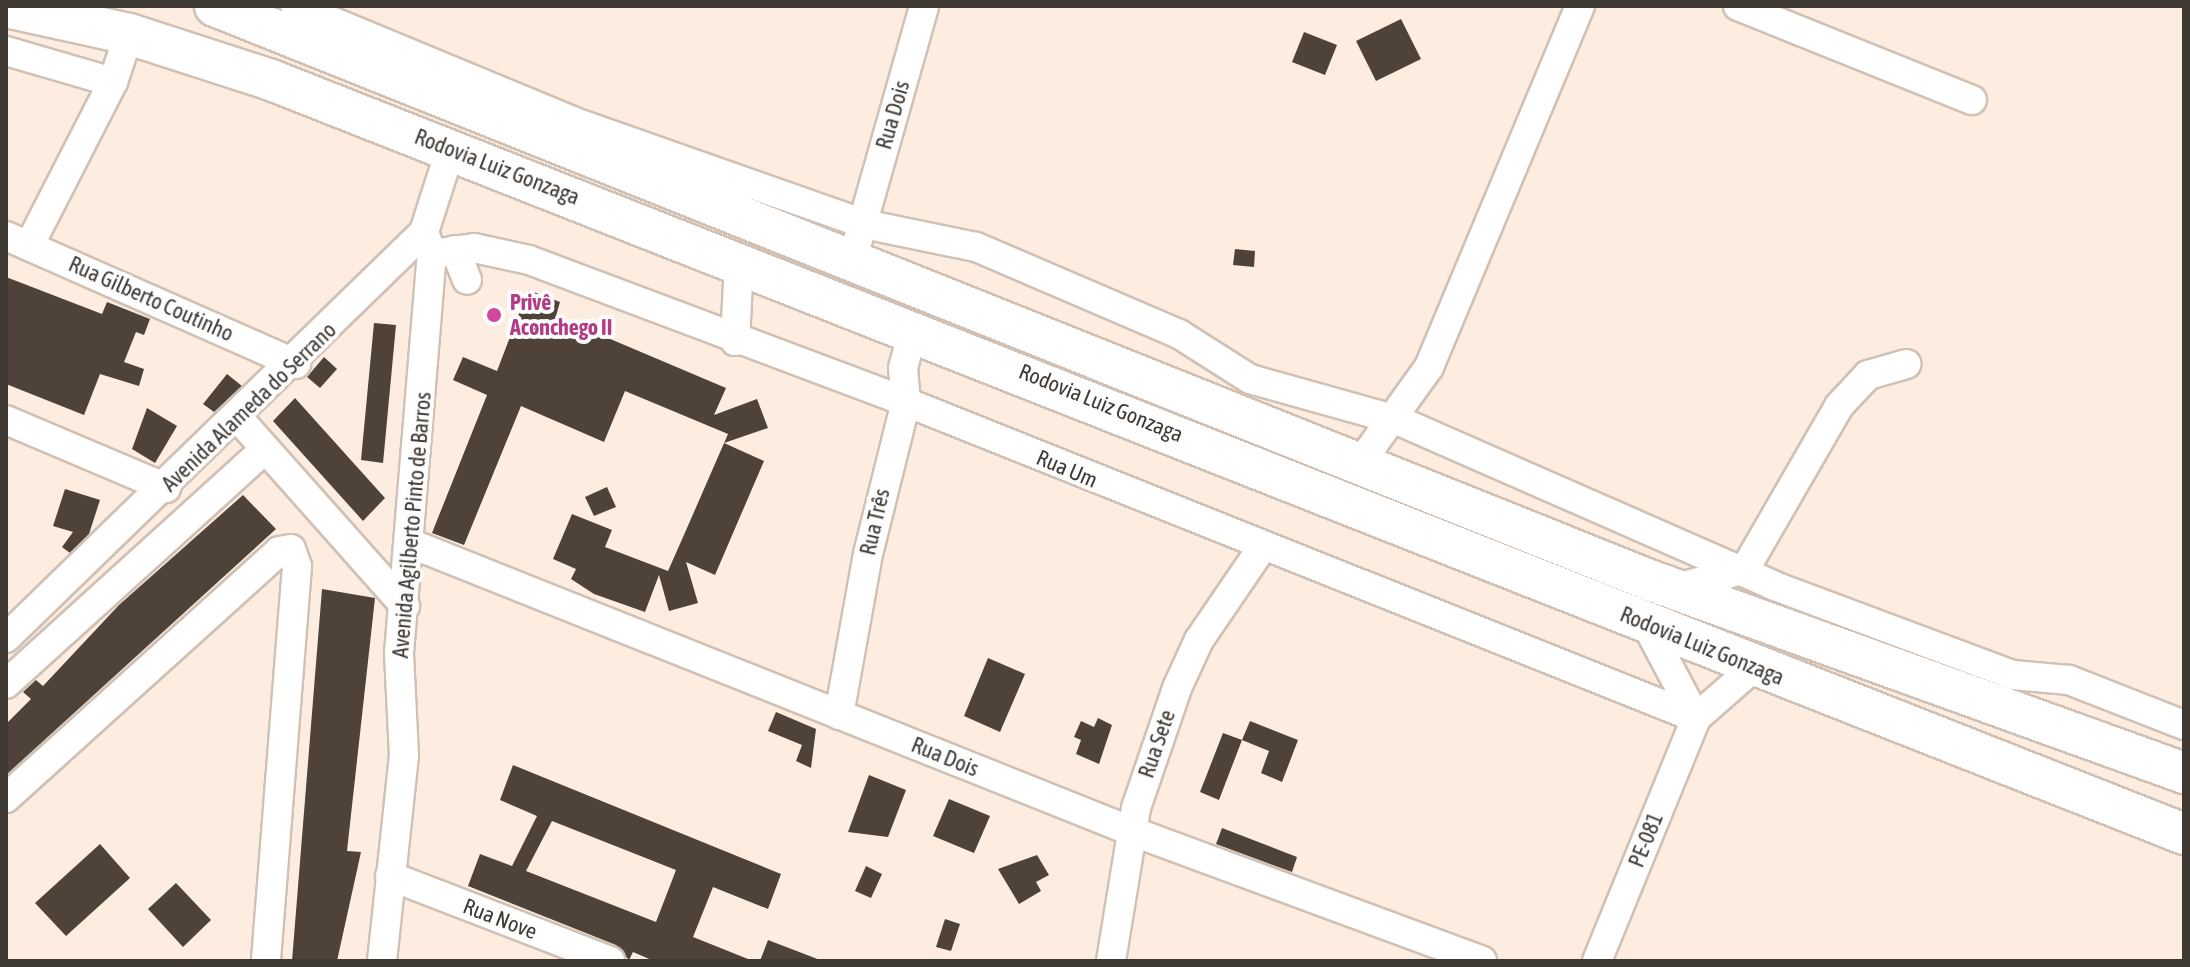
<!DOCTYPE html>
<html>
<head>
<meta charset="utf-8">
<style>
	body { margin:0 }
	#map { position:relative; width:2190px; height:967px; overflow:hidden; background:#fdede0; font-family:"Asap Condensed",sans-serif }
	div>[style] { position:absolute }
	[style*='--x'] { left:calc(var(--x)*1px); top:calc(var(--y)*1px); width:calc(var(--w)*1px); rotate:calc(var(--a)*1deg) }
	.building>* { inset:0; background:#4f4238 }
	.roads { filter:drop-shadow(2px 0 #d0c1b4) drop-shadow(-2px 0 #d0c1b4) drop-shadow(0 2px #d0c1b4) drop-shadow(0 -2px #d0c1b4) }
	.minor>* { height:28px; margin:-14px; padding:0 14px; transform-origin:14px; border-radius:14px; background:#fff }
	.highway>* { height:40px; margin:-20px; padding:0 20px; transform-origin:20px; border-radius:20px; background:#fff }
	.dots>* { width:22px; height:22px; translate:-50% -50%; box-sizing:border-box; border:4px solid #fdfdfd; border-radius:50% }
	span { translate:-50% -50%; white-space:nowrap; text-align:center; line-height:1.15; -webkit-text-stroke:8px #fdfdfd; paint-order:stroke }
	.street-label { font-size:22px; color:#3f3934 }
	.hotel-label { font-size:22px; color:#b23c85; font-weight:700 }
	.left { translate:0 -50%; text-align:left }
	.frame { position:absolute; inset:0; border:8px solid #3f3934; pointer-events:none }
</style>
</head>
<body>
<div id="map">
	<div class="building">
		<div style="clip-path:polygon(1401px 19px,1421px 59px,1376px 81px,1356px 41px)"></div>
		<div style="clip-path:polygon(1304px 32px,1337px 45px,1325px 75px,1292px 62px)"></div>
		<div style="clip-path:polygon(1235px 249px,1255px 251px,1254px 267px,1233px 265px)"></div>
		<div style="clip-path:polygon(6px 277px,102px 314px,107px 302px,150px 319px,144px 335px,136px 332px,124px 362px,144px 369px,139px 386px,100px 374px,84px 415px,6px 384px)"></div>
		<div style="clip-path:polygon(528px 290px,560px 302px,556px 316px,726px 388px,714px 415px,757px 399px,768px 428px,724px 443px,764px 461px,715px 575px,686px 562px,698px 603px,669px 611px,659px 575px,645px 612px,594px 594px,571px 579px,576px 569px,553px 559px,572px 514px,612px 530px,605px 547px,668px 571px,687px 528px,728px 434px,625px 391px,604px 442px,521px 406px,464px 545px,432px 533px,487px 395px,453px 380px,463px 357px,497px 371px)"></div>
		<div style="clip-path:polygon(374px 323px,396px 325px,383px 463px,361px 460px)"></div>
		<div style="clip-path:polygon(324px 357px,337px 369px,320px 388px,307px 377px)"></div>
		<div style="clip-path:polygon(227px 374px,242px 386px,214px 412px,203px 404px)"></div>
		<div style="clip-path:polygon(295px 398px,385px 498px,363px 521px,273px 421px)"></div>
		<div style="clip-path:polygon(147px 408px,177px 426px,155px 463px,132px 449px)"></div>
		<div style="clip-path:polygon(607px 487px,616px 507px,594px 516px,585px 497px)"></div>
		<div style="clip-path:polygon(65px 489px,100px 500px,89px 534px,70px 553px,62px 547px,73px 532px,53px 526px)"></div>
		<div style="clip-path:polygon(243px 495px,276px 529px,6px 775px,6px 724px,31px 699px,23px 692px,36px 680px,43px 686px,119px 605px)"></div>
		<div style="clip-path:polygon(322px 589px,375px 598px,347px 851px,361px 852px,337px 961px,292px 961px)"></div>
		<div style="clip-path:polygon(988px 658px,1025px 674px,1000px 732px,964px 716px)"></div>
		<div style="clip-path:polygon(776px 712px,816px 729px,811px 768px,796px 761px,802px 745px,768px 731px)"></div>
		<div style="clip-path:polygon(1098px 718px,1112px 725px,1099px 764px,1076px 754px,1081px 740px,1074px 737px,1081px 721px,1094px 727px)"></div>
		<div style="clip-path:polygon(1250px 721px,1298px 740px,1282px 782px,1261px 773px,1269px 751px,1242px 740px,1219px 800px,1200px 792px,1223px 733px,1242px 740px)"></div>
		<div style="clip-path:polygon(evenodd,513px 765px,781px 874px,768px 909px,713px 887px,693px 937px,753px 961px,654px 961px,633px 952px,629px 960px,616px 945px,468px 886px,480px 854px,512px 866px,537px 816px,500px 800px,513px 765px,552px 821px,676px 870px,656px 922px,526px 871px,552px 821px)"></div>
		<div style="clip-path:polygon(869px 775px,906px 790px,888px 837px,848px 832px)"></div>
		<div style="clip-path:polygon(949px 799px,990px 816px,974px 853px,933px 836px)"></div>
		<div style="clip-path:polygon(1222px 828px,1297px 857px,1292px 872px,1216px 844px)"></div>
		<div style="clip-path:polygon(100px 844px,130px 878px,66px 936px,35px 903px)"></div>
		<div style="clip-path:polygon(1037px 855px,1049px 875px,1036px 882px,1041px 891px,1019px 904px,998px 869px)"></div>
		<div style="clip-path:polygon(866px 866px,882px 874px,871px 898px,855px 891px)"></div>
		<div style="clip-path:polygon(176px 883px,211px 920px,183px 947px,148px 909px)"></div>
		<div style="clip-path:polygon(945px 919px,960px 924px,951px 951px,936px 947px)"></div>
		<div style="clip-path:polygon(768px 940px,820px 960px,819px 961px,760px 961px)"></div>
	</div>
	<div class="roads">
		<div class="minor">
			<div style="--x:295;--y:6;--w:300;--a:22.5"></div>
			<div style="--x:572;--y:121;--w:310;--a:19.4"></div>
			<div style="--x:864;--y:224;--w:114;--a:11.6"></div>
			<div style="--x:976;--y:247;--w:221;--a:23.2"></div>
			<div style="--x:1179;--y:334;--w:84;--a:32.4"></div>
			<div style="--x:1250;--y:379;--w:153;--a:15.6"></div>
			<div style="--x:1397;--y:420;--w:410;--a:23.7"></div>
			<div style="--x:1772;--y:585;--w:257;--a:20.5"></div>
			<div style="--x:2013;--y:675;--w:56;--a:5.1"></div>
			<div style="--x:2069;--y:680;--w:123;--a:21.4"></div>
			<div style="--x:1738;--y:6;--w:252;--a:21.9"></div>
			<div style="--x:6;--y:51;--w:111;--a:16.2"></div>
			<div style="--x:6;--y:236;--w:317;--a:23.8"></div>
			<div style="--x:858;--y:240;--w:243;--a:-74.2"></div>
			<div style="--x:29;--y:246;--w:184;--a:-62.9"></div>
			<div style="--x:113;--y:82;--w:51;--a:-71.6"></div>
			<div style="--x:455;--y:250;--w:32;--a:68"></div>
			<div style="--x:432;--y:254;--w:42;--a:-8.1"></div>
			<div style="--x:474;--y:248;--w:56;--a:12.3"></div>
			<div style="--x:529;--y:260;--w:392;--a:20.6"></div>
			<div style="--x:896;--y:398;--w:862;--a:21.8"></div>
			<div style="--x:735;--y:341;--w:79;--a:-87.1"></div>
			<div style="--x:239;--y:419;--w:250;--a:48.4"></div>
			<div style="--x:6;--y:420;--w:174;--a:23"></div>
			<div style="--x:1360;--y:463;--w:118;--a:-54.3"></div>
			<div style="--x:1429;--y:367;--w:391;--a:-67.3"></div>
			<div style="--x:412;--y:544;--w:777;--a:21.75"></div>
			<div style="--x:1134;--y:832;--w:371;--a:20.3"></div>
			<div style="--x:1673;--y:589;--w:75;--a:-15.5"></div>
			<div style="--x:1745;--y:569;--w:188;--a:-60"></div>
			<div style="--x:1839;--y:406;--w:42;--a:-46.9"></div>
			<div style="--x:1868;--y:375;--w:40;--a:-16"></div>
			<div style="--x:1646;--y:624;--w:106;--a:62"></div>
			<div style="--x:6;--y:638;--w:583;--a:-44.17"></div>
			<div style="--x:424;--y:232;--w:88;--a:-72.2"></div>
			<div style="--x:6;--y:684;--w:350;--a:-42.2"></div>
			<div style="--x:839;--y:715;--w:164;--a:-79.8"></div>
			<div style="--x:868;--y:554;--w:157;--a:-76"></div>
			<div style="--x:906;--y:402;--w:34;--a:-95"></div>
			<div style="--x:903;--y:368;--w:38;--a:-75"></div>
			<div style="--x:6;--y:798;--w:368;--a:-42.1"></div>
			<div style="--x:279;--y:551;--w:12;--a:-9"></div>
			<div style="--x:291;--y:549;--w:18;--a:71"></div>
			<div style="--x:297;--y:566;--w:396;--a:94.5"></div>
			<div style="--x:390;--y:876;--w:236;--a:21.1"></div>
			<div style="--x:382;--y:961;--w:206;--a:-83.9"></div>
			<div style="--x:404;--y:756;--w:103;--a:-92.8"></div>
			<div style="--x:399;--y:653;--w:400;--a:-85.3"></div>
			<div style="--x:432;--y:254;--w:23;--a:-110"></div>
			<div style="--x:1111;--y:961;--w:155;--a:-80.7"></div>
			<div style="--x:1136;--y:808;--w:127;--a:-71.1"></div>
			<div style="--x:1177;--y:688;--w:53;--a:-65.4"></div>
			<div style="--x:1199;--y:640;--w:110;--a:-55.7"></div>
			<div style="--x:1597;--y:961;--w:262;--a:-67.8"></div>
			<div style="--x:1696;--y:718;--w:77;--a:-41.3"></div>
		</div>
		<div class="highway">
			<div style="--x:215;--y:6;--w:1548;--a:21.81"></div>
			<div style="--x:1652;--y:581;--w:566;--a:19.84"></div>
			<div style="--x:6;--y:7;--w:126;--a:12.4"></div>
			<div style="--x:129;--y:34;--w:149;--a:17.9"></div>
			<div style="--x:271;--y:80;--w:2056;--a:21.51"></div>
		</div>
	</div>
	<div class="dots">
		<div style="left:494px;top:315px;background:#d1479c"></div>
	</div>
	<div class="street-label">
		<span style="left:893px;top:115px;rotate:-74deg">Rua Dois</span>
		<span style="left:497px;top:167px;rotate:21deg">Rodovia Luiz Gonzaga</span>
		<span style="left:151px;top:299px;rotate:24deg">Rua Gilberto Coutinho</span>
		<span style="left:1101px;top:403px;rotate:22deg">Rodovia Luiz Gonzaga</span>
		<span style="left:249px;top:407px;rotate:-44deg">Avenida Alameda do Serrano</span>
		<span style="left:1067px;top:469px;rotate:23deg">Rua Um</span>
		<span style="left:875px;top:522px;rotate:-77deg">Rua Três</span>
		<span style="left:412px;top:525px;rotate:-85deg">Avenida Agilberto Pinto de Barros</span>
		<span style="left:1702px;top:646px;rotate:22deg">Rodovia Luiz Gonzaga</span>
		<span style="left:1157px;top:744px;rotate:-71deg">Rua Sete</span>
		<span style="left:945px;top:757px;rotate:22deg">Rua Dois</span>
		<span style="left:1646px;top:840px;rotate:-68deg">PE-081</span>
		<span style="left:500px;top:919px;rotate:21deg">Rua Nove</span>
	</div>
	<div class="hotel-label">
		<span class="left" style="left:510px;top:315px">Privê<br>Aconchego II</span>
	</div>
	<div class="frame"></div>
</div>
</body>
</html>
